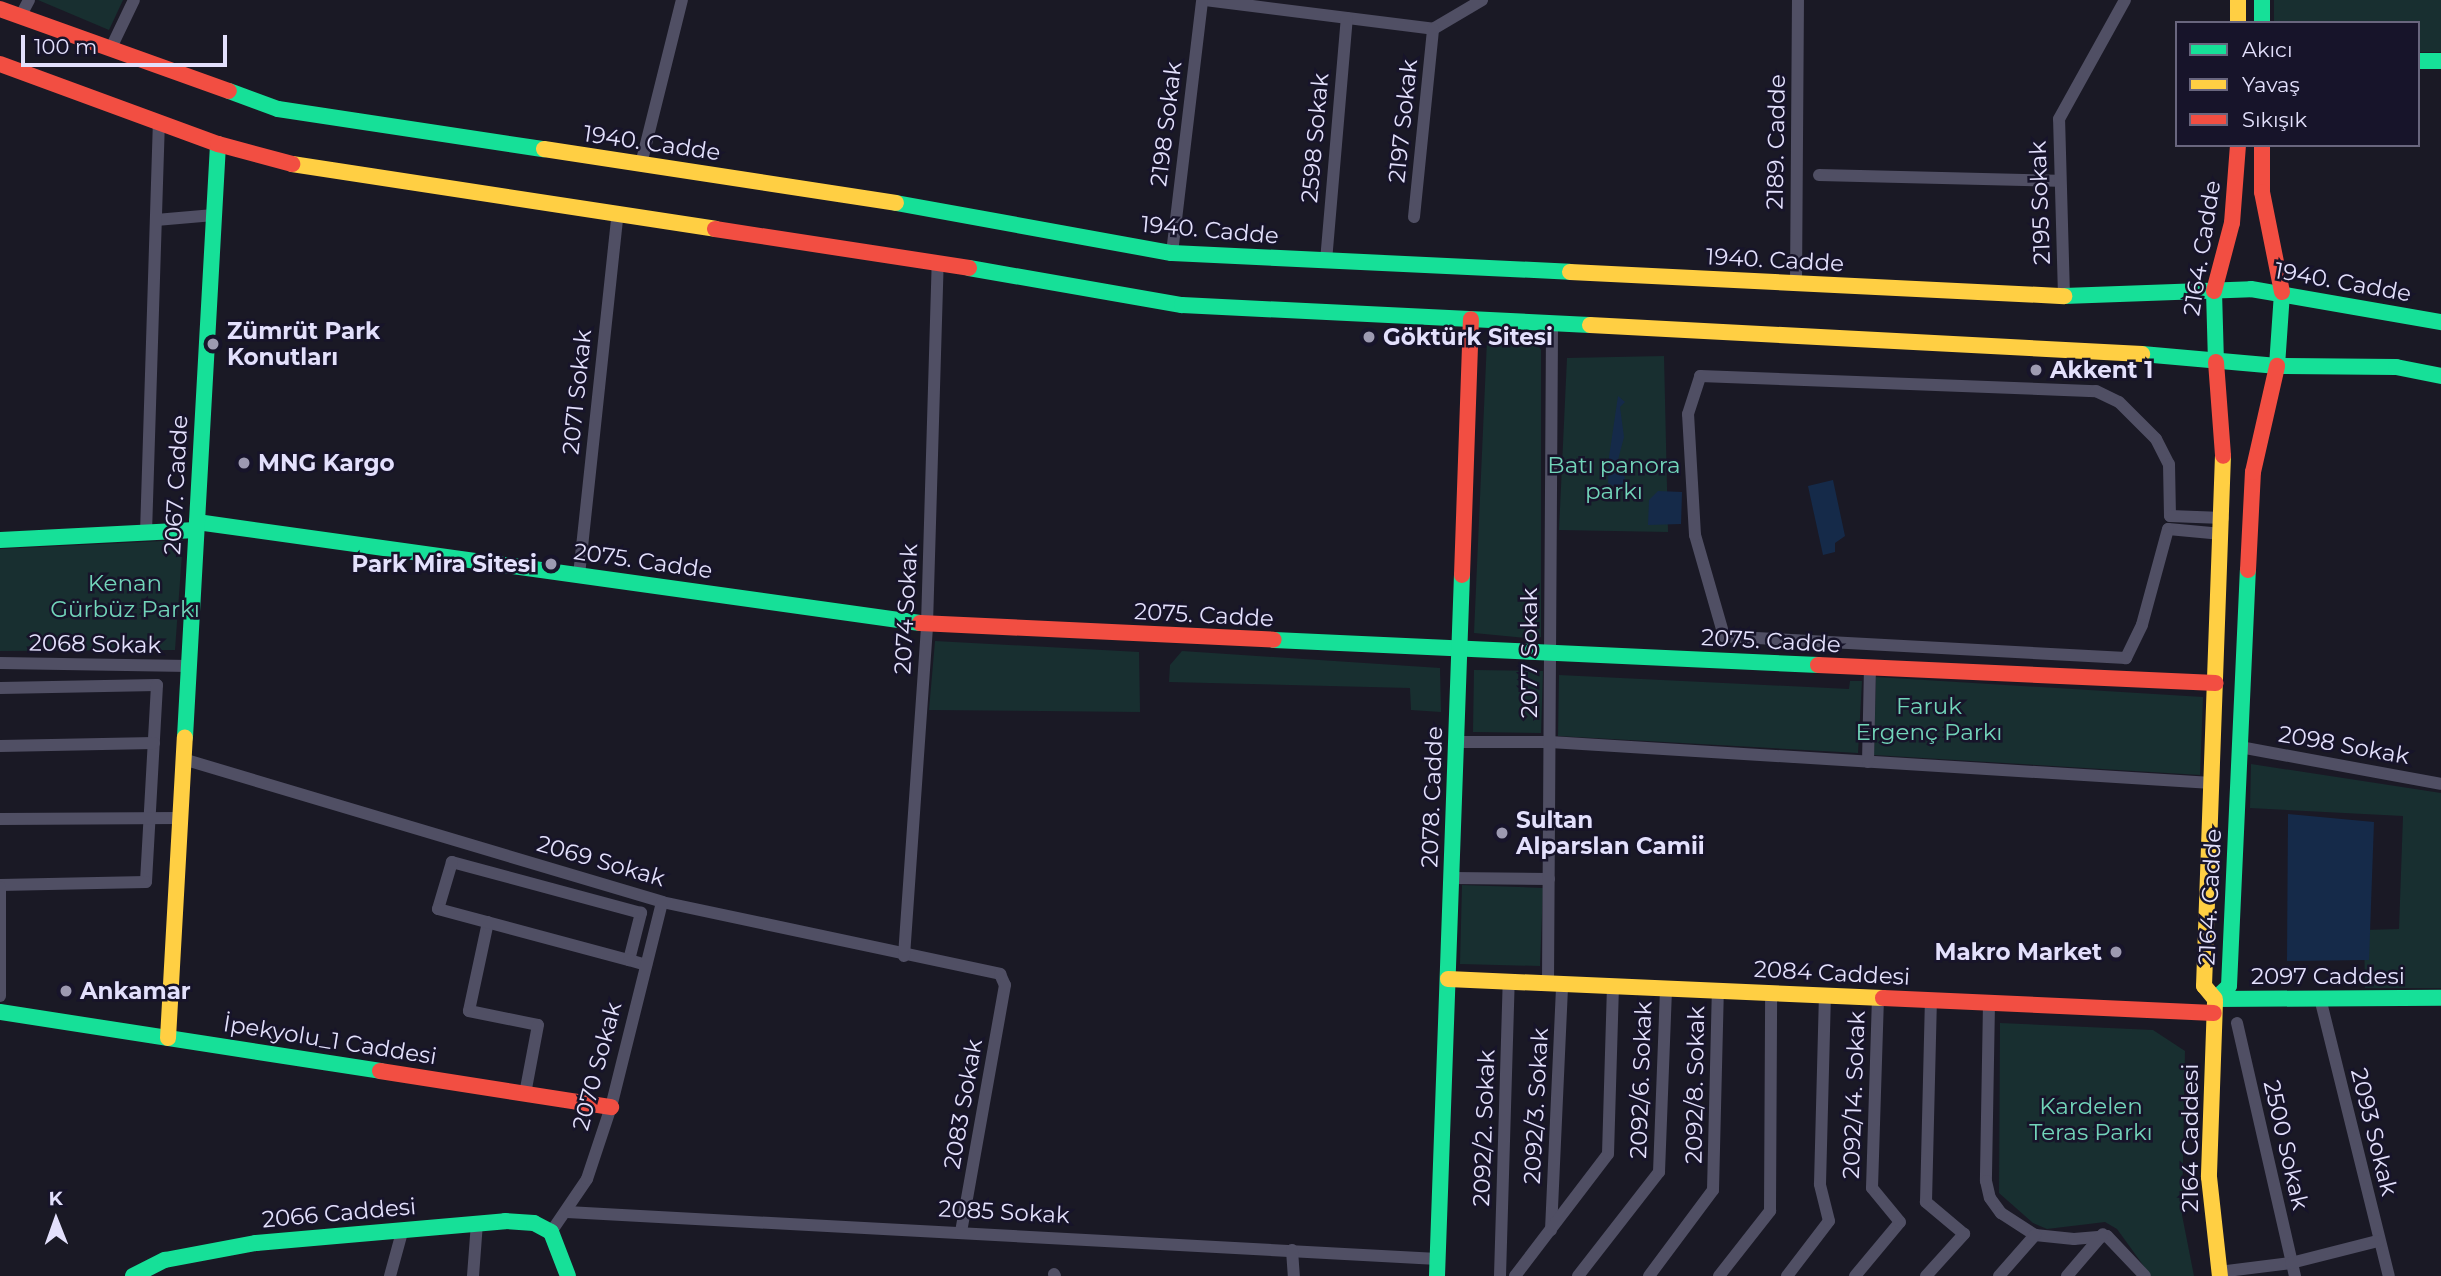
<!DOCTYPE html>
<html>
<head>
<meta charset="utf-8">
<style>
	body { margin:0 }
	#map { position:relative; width:2441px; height:1276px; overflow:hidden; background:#1a1925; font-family:Montserrat,sans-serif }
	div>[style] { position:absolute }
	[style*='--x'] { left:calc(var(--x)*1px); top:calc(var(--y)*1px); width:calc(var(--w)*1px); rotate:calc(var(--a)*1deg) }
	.green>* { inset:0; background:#182f30 }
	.water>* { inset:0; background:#152a49 }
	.street>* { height:12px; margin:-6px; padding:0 6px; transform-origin:6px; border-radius:6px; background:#504f64 }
	.fast>* { height:16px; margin:-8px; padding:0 8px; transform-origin:8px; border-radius:8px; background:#16e098 }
	.slow>* { height:16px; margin:-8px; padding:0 8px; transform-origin:8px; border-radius:8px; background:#ffcf43 }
	.jam>* { height:16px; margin:-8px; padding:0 8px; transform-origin:8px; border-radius:8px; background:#f24e42 }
	.dots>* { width:19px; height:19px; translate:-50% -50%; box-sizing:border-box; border:4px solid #17142a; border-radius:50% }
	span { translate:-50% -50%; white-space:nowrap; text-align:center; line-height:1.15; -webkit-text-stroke:5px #17142a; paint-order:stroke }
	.street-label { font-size:23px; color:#e3e0fc }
	.poi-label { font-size:23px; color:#e3e0fc; font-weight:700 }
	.left { translate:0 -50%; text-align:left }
	.right { translate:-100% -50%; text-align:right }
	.park-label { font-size:23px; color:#72d5ba }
	.legend { position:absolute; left:2175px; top:21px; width:245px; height:126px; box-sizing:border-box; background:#17142a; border:2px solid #69667e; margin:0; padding:9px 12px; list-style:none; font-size:21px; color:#e3e0fc }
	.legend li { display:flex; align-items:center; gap:14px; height:35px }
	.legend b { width:35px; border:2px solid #69667e }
	.north { position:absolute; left:21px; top:1185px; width:70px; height:70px; -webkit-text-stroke:5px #17142a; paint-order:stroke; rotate:359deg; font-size:19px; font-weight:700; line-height:28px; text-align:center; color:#e3e0fc }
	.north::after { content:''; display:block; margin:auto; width:24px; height:32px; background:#e3e0fc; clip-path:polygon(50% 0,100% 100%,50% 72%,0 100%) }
	.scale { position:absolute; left:21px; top:35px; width:206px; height:32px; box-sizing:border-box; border:4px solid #e3e0fc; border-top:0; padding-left:9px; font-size:21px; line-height:24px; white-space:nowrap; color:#e3e0fc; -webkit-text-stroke:5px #17142a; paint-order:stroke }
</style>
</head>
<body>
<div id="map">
	<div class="green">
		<div style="clip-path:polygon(38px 0,123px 0,109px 30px)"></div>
		<div style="clip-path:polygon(2274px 0,2441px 0,2441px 52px,2418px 52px,2418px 23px,2274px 23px)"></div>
		<div style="clip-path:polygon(1487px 340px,1536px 342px,1541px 350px,1541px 637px,1536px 639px,1474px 633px)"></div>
		<div style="clip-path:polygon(1664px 356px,1668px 532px,1559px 530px,1567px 358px)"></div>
		<div style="clip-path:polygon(183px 540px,175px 650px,0 651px,0 549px)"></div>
		<div style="clip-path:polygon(935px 641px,1139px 652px,1140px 712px,929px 710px)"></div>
		<div style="clip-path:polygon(1182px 651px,1440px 668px,1441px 712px,1411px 710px,1410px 688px,1169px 682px,1170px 665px)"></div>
		<div style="clip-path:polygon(1474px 670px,1543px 671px,1541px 733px,1473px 732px)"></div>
		<div style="clip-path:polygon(1559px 675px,1849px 689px,1850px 681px,1862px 681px,1858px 753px,1558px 736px)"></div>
		<div style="clip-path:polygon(1876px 677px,2203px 697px,2200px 775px,1874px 755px)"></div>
		<div style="clip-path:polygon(2251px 764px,2441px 793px,2441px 988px,2365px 988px,2364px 930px,2399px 929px,2403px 816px,2250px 808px)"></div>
		<div style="clip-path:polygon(1462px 885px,1543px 888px,1540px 966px,1460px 964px)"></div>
		<div style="clip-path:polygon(2000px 1023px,2153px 1030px,2185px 1051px,2182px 1215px,2194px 1276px,2151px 1276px,2117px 1229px,2105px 1222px,2047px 1229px,2033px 1223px,1999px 1193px)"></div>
	</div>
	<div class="water">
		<div style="clip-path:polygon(1618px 396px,1625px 402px,1620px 407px,1624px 437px,1618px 460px,1625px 478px,1622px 485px,1613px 486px,1608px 483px,1609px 457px)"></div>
		<div style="clip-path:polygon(1833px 480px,1845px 536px,1835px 543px,1835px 552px,1823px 555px,1808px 486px)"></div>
		<div style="clip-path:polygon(1658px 491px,1682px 492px,1681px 524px,1648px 525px,1649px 500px)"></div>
		<div style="clip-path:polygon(2288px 814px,2374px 822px,2369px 960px,2287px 961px)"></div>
	</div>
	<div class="street">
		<div style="--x:1205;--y:0;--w:230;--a:7.2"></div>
		<div style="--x:1433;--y:29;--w:57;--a:-30.6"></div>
		<div style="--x:20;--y:17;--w:19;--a:-62"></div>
		<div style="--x:110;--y:50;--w:55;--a:-64.4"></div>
		<div style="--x:641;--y:164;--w:169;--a:-76"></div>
		<div style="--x:1819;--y:175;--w:239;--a:1.4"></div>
		<div style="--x:1414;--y:217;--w:189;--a:-84.2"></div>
		<div style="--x:156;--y:220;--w:58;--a:-4.9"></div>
		<div style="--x:1172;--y:253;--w:255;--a:-83.2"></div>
		<div style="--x:1326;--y:261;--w:244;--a:-85.1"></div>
		<div style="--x:1796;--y:284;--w:284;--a:-89.6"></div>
		<div style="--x:2064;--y:296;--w:177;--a:-91.6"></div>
		<div style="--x:2059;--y:119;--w:136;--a:-61"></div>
		<div style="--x:146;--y:533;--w:410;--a:-88.2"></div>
		<div style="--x:2222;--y:534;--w:54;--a:-174.7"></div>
		<div style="--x:2168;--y:529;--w:99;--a:105.2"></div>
		<div style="--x:2142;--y:625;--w:37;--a:116"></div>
		<div style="--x:2126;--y:658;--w:403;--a:-176.9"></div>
		<div style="--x:1724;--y:636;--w:105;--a:-106"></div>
		<div style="--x:1695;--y:535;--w:121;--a:-93.3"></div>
		<div style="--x:1688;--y:414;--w:40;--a:-72"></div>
		<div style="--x:1700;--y:376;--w:396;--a:2.2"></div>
		<div style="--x:2096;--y:391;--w:25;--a:26"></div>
		<div style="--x:2119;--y:402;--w:52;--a:45"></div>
		<div style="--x:2156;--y:439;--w:28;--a:63"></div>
		<div style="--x:2169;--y:464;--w:52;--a:88.9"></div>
		<div style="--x:2170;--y:516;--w:53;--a:2.2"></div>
		<div style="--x:579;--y:575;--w:365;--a:-83.9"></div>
		<div style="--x:0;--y:663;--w:189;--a:0.9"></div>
		<div style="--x:0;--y:688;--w:157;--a:-1.1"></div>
		<div style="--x:157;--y:685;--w:197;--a:93.2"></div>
		<div style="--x:146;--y:882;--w:146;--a:178.8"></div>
		<div style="--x:1456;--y:742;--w:94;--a:0"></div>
		<div style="--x:1550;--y:742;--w:663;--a:3.54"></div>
		<div style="--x:0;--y:746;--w:154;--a:-1.1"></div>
		<div style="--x:2240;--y:747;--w:204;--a:10.4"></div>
		<div style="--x:183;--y:759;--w:500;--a:16.6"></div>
		<div style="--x:662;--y:902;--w:346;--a:12"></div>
		<div style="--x:1000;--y:974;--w:12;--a:66"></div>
		<div style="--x:1005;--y:985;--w:250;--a:100.1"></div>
		<div style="--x:1868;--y:762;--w:94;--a:-88.8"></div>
		<div style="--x:0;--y:819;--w:180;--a:-0.3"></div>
		<div style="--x:1452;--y:878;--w:97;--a:0.6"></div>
		<div style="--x:0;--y:887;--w:109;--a:90"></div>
		<div style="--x:488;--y:922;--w:91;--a:102.1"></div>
		<div style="--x:469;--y:1011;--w:70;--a:11.5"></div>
		<div style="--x:538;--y:1025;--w:70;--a:100.7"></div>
		<div style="--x:904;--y:956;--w:333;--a:-86"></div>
		<div style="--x:927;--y:624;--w:361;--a:-88.3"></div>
		<div style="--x:629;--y:960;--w:49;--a:-75.7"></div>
		<div style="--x:641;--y:913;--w:196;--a:-164.9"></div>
		<div style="--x:452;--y:862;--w:49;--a:106.6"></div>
		<div style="--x:438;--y:909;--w:198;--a:15"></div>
		<div style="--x:629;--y:960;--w:18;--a:16"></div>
		<div style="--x:1548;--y:983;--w:660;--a:-89.65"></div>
		<div style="--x:2320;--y:998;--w:286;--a:76.1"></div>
		<div style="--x:1989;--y:1003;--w:178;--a:91"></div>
		<div style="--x:1986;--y:1181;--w:17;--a:77"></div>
		<div style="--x:1990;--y:1198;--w:19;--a:54"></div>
		<div style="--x:2001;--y:1213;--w:40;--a:32.9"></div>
		<div style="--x:2035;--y:1235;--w:39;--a:6"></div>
		<div style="--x:2074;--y:1239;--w:33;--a:-5"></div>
		<div style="--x:2107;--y:1236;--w:55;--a:46.5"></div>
		<div style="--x:2237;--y:1023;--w:260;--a:77.1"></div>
		<div style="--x:567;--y:1212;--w:872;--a:3.09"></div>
		<div style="--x:1551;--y:1230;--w:246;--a:-87.4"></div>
		<div style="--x:551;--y:1232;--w:64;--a:-55.8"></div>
		<div style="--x:587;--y:1179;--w:76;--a:-71.6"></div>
		<div style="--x:611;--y:1107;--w:211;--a:-76"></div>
		<div style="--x:1292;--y:1250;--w:26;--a:86"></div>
		<div style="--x:2219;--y:1272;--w:73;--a:-7.1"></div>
		<div style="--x:2291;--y:1263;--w:90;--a:-14.2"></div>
		<div style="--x:1054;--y:1274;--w:2;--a:63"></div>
		<div style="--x:390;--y:1276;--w:46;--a:-74.7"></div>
		<div style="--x:473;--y:1276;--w:53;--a:-85.7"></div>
		<div style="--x:1500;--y:1276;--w:295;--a:-88.3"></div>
		<div style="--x:1515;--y:1276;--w:153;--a:-52.7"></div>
		<div style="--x:1608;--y:1154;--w:168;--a:-88.3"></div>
		<div style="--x:1578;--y:1276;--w:132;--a:-52.1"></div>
		<div style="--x:1659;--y:1172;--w:183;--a:-87.8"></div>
		<div style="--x:1649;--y:1276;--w:107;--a:-53.3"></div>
		<div style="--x:1713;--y:1190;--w:199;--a:-88.6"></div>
		<div style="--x:1719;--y:1276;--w:83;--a:-51.9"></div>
		<div style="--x:1770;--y:1211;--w:218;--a:-89.7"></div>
		<div style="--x:1787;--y:1276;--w:69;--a:-52.6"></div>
		<div style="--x:1829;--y:1221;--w:38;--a:-104"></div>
		<div style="--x:1820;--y:1184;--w:188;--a:-88.5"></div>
		<div style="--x:1855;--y:1276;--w:70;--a:-50.2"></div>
		<div style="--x:1900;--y:1222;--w:44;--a:-129.5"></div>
		<div style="--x:1872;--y:1188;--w:190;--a:-88.2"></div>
		<div style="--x:1926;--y:1276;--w:57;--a:-47.9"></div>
		<div style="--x:1964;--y:1234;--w:50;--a:-139.9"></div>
		<div style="--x:1926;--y:1202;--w:201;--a:-88.6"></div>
		<div style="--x:1999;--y:1276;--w:55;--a:-48.7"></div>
		<div style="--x:2067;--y:1276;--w:55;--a:-49.4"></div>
	</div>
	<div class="fast">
		<div style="--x:2262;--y:0;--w:23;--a:90"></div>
		<div style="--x:2418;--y:61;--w:23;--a:0"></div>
		<div style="--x:229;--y:91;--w:52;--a:20.2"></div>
		<div style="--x:278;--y:109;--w:269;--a:8.6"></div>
		<div style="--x:896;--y:203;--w:280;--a:10.3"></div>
		<div style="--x:1172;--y:253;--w:398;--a:2.7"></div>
		<div style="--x:969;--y:268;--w:216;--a:9.9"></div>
		<div style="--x:1182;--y:305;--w:408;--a:2.8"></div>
		<div style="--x:2214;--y:291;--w:71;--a:88.4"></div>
		<div style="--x:2064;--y:296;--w:187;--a:-2.1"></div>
		<div style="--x:2251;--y:289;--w:193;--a:9.9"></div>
		<div style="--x:2142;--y:354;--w:136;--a:5.1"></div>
		<div style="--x:2277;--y:366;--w:119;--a:0.5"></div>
		<div style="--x:2396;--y:367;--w:46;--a:11.3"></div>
		<div style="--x:2277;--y:366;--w:74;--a:-86.1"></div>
		<div style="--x:197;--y:522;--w:730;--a:7.95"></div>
		<div style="--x:0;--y:540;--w:196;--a:-2.9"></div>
		<div style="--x:1274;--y:640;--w:545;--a:2.63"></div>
		<div style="--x:185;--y:737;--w:594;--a:-86.81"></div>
		<div style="--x:2215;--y:999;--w:19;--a:-43"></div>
		<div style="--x:2229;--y:986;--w:416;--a:-87.4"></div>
		<div style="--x:2215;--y:999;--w:226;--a:-0.3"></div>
		<div style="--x:0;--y:1012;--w:385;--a:8.8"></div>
		<div style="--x:133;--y:1276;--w:36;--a:-27"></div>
		<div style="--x:165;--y:1260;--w:93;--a:-10.6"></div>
		<div style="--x:256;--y:1243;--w:250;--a:-5"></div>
		<div style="--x:505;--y:1221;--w:29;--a:4"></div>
		<div style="--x:534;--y:1223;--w:19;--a:28"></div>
		<div style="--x:551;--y:1232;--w:47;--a:68.9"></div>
		<div style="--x:1437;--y:1276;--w:701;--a:-87.96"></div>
	</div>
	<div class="slow">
		<div style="--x:2238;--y:0;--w:23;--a:90"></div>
		<div style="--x:544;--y:149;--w:356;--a:8.7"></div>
		<div style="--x:292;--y:164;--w:428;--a:8.7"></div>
		<div style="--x:1570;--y:272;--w:495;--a:2.8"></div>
		<div style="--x:1590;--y:325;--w:553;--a:3.01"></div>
		<div style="--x:1448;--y:979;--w:435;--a:2.5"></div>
		<div style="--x:2215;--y:999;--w:17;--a:-130"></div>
		<div style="--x:2204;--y:986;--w:530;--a:-87.95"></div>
		<div style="--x:2215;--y:1002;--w:175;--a:92"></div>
		<div style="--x:2209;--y:1177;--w:100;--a:83.7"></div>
		<div style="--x:168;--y:1038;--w:301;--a:-86.8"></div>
	</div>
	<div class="jam">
		<div style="--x:0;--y:9;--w:243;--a:19.7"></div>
		<div style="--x:0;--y:64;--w:232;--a:20.2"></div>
		<div style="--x:218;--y:144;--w:77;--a:15.1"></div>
		<div style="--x:2262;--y:145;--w:47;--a:90"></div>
		<div style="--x:2262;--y:192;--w:102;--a:78.7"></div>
		<div style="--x:715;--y:229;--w:257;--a:8.7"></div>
		<div style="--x:2214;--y:291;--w:70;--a:-75.2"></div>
		<div style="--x:2232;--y:223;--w:78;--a:-85.6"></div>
		<div style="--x:2216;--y:362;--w:94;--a:85.7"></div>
		<div style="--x:2248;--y:570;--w:98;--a:-87.1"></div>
		<div style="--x:2253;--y:472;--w:109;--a:-77.2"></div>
		<div style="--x:1462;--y:575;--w:256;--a:-88"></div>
		<div style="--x:920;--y:623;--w:354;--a:2.7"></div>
		<div style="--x:1818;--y:665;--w:398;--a:2.6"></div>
		<div style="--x:1883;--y:998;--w:331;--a:2.6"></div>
		<div style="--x:380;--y:1071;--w:234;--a:8.9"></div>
	</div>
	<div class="dots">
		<div style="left:1369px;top:337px;background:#9d9ab1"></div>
		<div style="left:213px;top:344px;background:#9d9ab1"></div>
		<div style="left:2036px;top:370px;background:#9d9ab1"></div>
		<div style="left:244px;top:463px;background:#9d9ab1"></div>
		<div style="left:551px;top:564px;background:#9d9ab1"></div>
		<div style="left:1502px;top:833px;background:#9d9ab1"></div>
		<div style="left:2116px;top:952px;background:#9d9ab1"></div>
		<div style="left:66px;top:991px;background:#9d9ab1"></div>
	</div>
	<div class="street-label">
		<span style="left:1403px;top:121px;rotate:-84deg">2197 Sokak</span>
		<span style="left:1166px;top:124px;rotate:-83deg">2198 Sokak</span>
		<span style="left:1315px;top:138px;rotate:-85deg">2598 Sokak</span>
		<span style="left:1776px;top:142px;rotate:-89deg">2189. Cadde</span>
		<span style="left:652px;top:143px;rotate:8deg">1940. Cadde</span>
		<span style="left:2040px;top:203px;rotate:-92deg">2195 Sokak</span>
		<span style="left:1210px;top:230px;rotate:5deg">1940. Cadde</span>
		<span style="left:2202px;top:248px;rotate:-81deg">2164. Cadde</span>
		<span style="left:1775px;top:260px;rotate:3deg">1940. Cadde</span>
		<span style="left:2343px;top:282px;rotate:10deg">1940. Cadde</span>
		<span style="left:577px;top:392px;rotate:-84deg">2071 Sokak</span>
		<span style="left:176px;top:485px;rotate:-87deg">2067. Cadde</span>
		<span style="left:643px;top:561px;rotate:8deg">2075. Cadde</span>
		<span style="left:906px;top:609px;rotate:-87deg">2074 Sokak</span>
		<span style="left:1204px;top:615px;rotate:3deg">2075. Cadde</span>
		<span style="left:1771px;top:641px;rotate:3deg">2075. Cadde</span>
		<span style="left:95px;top:644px;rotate:1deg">2068 Sokak</span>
		<span style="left:1529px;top:653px;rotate:-90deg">2077 Sokak</span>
		<span style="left:2344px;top:745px;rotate:10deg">2098 Sokak</span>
		<span style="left:1432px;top:797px;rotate:-88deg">2078. Cadde</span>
		<span style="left:601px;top:861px;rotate:16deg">2069 Sokak</span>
		<span style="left:2210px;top:897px;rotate:-87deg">2164. Cadde</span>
		<span style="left:1832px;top:973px;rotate:3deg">2084 Caddesi</span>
		<span style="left:2328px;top:976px">2097 Caddesi</span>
		<span style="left:330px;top:1040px;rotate:9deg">İpekyolu_1 Caddesi</span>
		<span style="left:597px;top:1066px;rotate:-75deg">2070 Sokak</span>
		<span style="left:1641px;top:1080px;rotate:-88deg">2092/6. Sokak</span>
		<span style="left:1695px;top:1085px;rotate:-89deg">2092/8. Sokak</span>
		<span style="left:1854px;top:1095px;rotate:-88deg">2092/14. Sokak</span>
		<span style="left:963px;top:1104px;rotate:-80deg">2083 Sokak</span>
		<span style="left:1536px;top:1106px;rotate:-87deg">2092/3. Sokak</span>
		<span style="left:1484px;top:1128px;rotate:-88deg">2092/2. Sokak</span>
		<span style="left:2374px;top:1132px;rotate:76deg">2093 Sokak</span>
		<span style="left:2190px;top:1138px;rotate:-90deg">2164 Caddesi</span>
		<span style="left:2286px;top:1145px;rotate:77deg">2500 Sokak</span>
		<span style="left:1004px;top:1212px;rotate:3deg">2085 Sokak</span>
		<span style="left:339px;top:1213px;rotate:-5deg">2066 Caddesi</span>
	</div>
	<div class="poi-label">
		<span class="left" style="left:227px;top:344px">Zümrüt Park<br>Konutları</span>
		<span class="left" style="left:1383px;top:337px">Göktürk Sitesi</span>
		<span class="left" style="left:2050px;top:370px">Akkent 1</span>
		<span class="left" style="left:258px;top:463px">MNG Kargo</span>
		<span class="right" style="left:537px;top:564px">Park Mira Sitesi</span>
		<span class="left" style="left:1516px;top:833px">Sultan<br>Alparslan Camii</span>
		<span class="right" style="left:2102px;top:952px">Makro Market</span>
		<span class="left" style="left:80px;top:991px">Ankamar</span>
	</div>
	<div class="park-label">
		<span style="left:1614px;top:478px">Batı panora<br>parkı</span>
		<span style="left:125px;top:596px">Kenan<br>Gürbüz Parkı</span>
		<span style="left:1929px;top:719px">Faruk<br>Ergenç Parkı</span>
		<span style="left:2091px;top:1119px">Kardelen<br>Teras Parkı</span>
	</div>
	<ul class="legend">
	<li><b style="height:9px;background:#16e098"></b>Akıcı</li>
	<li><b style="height:9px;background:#ffcf43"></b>Yavaş</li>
	<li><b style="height:9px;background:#f24e42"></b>Sıkışık</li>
	</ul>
	<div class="north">K</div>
	<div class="scale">100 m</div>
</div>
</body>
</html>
